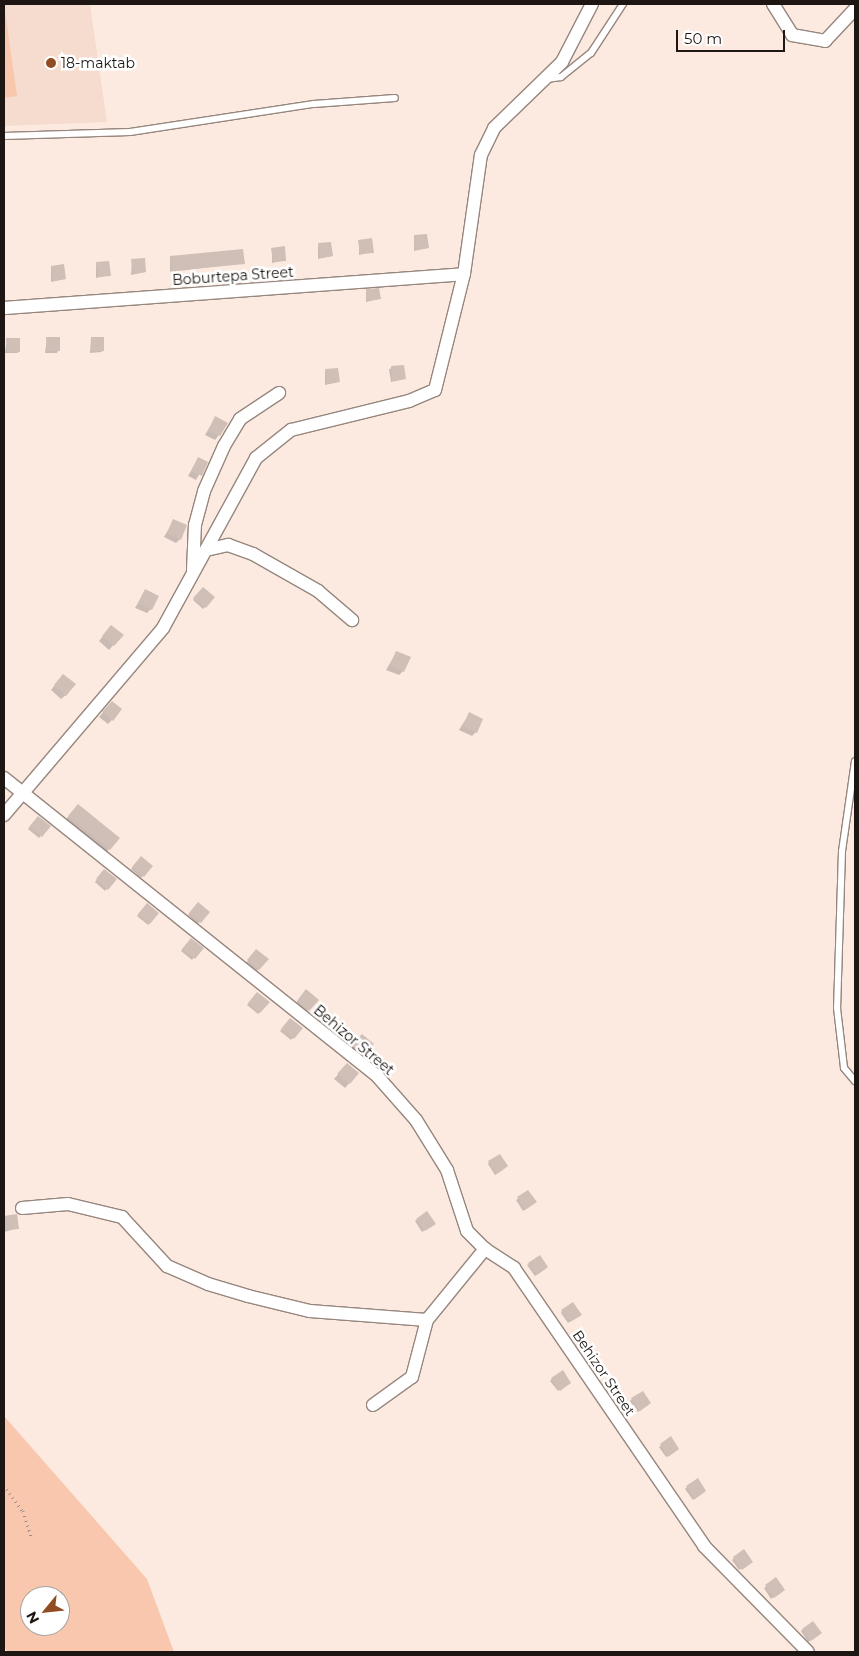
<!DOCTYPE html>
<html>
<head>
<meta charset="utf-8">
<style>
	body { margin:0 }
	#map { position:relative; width:859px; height:1656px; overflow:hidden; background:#fceae1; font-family:Montserrat,sans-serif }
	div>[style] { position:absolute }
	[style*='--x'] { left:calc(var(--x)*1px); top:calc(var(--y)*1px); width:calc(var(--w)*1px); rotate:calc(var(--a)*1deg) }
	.built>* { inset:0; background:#f6dccf }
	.green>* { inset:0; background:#f8c7ad }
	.shadow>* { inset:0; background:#0003 }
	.building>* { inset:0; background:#d0bfb6 }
	.path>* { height:2.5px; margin-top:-1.25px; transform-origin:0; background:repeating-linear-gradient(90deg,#9b8e88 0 1px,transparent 0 5px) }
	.roads { filter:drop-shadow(1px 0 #96867e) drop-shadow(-1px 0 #96867e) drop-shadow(0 1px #96867e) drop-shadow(0 -1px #96867e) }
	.lane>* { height:6px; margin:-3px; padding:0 3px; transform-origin:3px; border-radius:3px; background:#fff }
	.street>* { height:12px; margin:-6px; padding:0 6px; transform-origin:6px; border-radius:6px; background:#fff }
	.dots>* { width:14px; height:14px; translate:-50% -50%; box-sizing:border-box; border:2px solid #fff; border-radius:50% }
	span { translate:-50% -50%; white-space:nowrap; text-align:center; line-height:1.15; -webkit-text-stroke:5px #fff; paint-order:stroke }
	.poi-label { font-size:14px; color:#1d1613 }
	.left { translate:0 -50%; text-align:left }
	.street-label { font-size:14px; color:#1d1613 }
	.frame { position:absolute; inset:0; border:5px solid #1d1613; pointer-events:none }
	.north { position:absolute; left:20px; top:1586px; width:50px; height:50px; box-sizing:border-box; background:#fff; border:1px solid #a5a2a1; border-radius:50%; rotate:242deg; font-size:14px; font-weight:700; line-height:20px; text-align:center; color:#1d1613 }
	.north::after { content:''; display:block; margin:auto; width:18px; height:22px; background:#924c23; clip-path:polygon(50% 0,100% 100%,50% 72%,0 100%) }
	.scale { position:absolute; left:676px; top:30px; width:109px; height:22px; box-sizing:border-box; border:2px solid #1d1613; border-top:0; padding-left:6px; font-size:15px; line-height:18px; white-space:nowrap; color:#1d1613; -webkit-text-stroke:4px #fff; paint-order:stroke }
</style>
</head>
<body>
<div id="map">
	<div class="built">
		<div style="clip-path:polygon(4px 4px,90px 4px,107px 122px,4px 126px)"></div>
	</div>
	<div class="green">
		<div style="clip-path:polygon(4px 4px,17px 96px,4px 98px)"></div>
		<div style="clip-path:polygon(evenodd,4px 1416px,147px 1579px,174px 1652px,9px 1652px,4px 1648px,4px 1416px,30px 1596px,60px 1596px,60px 1626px,30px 1626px,30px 1596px)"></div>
	</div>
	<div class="shadow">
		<div style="clip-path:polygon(414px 236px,428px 248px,414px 251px)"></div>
		<div style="clip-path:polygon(359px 241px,372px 252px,359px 255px)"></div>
		<div style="clip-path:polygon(318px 245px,332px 256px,318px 259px)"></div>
		<div style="clip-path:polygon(272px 249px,285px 260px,272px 263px)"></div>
		<div style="clip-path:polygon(170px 257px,244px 263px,170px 272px)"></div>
		<div style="clip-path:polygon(132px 261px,145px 272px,131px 275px)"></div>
		<div style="clip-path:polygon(96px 264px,110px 275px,96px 278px)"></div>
		<div style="clip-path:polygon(51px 267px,65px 279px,51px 282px)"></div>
		<div style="clip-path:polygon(366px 291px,379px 299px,366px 302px)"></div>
		<div style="clip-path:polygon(47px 338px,58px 351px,57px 353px,45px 353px)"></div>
		<div style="clip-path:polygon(91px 338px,103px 351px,101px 352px,90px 353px)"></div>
		<div style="clip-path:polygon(7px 339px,19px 352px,17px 353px,5px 353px)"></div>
		<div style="clip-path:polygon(403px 366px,405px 379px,391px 382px,389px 369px)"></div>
		<div style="clip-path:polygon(325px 370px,339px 382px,325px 385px)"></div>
		<div style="clip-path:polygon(215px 418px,219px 435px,215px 440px,205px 435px)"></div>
		<div style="clip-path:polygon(198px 459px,206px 463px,196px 480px,188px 476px)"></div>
		<div style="clip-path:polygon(174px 520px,180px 539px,176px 543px,164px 537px)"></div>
		<div style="clip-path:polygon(203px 588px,213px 597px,203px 609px,193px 600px)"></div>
		<div style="clip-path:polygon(145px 591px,151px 609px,147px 613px,135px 608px)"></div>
		<div style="clip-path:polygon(107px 631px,122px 635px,109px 650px,99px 641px)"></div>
		<div style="clip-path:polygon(396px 653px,403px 671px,399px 675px,386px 670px)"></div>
		<div style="clip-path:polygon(59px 680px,66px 695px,61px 699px,51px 690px)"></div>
		<div style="clip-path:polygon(108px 707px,112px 720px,108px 724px,99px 717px)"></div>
		<div style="clip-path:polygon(469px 714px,476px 732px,472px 736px,459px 730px)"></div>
		<div style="clip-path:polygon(75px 809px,109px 849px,107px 852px,66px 819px)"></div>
		<div style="clip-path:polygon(38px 818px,49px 826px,39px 838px,28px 829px)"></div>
		<div style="clip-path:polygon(141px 857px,152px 866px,141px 878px,131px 869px)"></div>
		<div style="clip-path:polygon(104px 870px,115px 879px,105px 891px,95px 882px)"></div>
		<div style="clip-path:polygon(198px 903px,208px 912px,198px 924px,188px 915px)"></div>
		<div style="clip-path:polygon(147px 904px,158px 913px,148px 925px,137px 916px)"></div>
		<div style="clip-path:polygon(191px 940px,201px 947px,192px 960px,181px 951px)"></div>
		<div style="clip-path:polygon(256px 951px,267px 959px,257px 971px,246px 963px)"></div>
		<div style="clip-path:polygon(257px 993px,268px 1002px,258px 1014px,247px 1005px)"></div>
		<div style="clip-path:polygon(302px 995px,308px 1010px,304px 1014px,294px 1006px)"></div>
		<div style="clip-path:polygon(291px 1019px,301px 1028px,291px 1040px,280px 1031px)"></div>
		<div style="clip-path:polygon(358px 1039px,372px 1044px,360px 1058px,349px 1050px)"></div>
		<div style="clip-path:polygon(343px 1069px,358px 1073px,345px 1088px,334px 1079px)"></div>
		<div style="clip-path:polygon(489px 1162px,505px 1168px,495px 1175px,488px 1164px)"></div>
		<div style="clip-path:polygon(528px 1192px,533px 1204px,523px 1211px,516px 1200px)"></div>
		<div style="clip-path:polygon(4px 1217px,18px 1228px,4px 1232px)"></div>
		<div style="clip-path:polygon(417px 1220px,432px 1225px,422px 1232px,415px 1221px)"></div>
		<div style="clip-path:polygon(529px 1264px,545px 1269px,535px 1276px,527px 1265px)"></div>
		<div style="clip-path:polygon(562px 1311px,578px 1316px,568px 1323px,561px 1313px)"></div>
		<div style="clip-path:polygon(552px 1379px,568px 1384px,558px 1391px,550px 1381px)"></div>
		<div style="clip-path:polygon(632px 1399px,648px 1405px,638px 1412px,630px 1401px)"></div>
		<div style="clip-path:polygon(670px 1438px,676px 1451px,666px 1457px,659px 1447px)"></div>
		<div style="clip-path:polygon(687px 1487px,703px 1493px,693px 1500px,685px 1489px)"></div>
		<div style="clip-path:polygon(734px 1558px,750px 1563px,739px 1570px,732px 1560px)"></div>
		<div style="clip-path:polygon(776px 1579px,781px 1592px,771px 1599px,764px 1588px)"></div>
		<div style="clip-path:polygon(803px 1629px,819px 1635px,808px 1642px,801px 1631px)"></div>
	</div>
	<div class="building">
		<div style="clip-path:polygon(427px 234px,429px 248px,415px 250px,414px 235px)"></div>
		<div style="clip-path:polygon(372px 238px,374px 253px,360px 254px,358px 240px)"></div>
		<div style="clip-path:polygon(331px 242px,333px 256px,320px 258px,318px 243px)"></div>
		<div style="clip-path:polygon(285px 246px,286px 261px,273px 262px,271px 248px)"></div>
		<div style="clip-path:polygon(243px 249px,245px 264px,172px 271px,170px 256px)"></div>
		<div style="clip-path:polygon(145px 258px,146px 272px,133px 274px,131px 259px)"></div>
		<div style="clip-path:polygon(109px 261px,111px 276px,98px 277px,96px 262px)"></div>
		<div style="clip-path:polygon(64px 264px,66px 279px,53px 281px,51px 266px)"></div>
		<div style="clip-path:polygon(379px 288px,381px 299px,367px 301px,366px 289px)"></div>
		<div style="clip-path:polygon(46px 337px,60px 337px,60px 351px,47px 351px)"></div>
		<div style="clip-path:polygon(91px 337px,104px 337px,104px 351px,91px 351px)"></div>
		<div style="clip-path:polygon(6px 338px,20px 338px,20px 352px,7px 352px)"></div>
		<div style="clip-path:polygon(404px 365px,406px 379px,392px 381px,391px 366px)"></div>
		<div style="clip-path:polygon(338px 368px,340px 382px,327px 383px,325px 369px)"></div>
		<div style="clip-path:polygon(215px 416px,228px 423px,220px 436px,208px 431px)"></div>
		<div style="clip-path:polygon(198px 457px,208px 462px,202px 476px,191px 471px)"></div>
		<div style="clip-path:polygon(173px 519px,187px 525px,181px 540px,167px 533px)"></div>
		<div style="clip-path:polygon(203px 587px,215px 597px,206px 608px,193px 598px)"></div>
		<div style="clip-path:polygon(145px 589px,159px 596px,152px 610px,138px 603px)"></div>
		<div style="clip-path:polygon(111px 625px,124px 635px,114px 646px,102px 636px)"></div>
		<div style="clip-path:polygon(396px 651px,411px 657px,404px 672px,390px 665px)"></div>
		<div style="clip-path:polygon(63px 674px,76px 684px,66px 696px,54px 685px)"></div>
		<div style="clip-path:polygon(112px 701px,122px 709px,113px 721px,102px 712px)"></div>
		<div style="clip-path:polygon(469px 712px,483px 719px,477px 733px,463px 726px)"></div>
		<div style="clip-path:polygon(78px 804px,120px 838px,110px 850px,68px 816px)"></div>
		<div style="clip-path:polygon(38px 816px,51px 826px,42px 837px,29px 827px)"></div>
		<div style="clip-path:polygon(141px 856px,153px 866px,144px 877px,132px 867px)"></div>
		<div style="clip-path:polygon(104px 869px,117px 879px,108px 890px,96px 879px)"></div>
		<div style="clip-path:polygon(198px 902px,210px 912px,201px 923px,189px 913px)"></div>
		<div style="clip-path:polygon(147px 903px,159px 913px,150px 924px,138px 914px)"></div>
		<div style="clip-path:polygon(191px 938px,204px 948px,195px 959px,182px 949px)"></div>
		<div style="clip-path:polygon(256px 949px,269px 959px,259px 970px,247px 960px)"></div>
		<div style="clip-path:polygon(306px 989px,319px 1000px,309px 1011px,297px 1001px)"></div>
		<div style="clip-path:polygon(257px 992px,270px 1002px,260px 1013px,248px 1003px)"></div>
		<div style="clip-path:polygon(290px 1018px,303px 1028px,294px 1039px,281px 1029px)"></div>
		<div style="clip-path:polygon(362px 1034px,374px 1044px,365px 1055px,352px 1045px)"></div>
		<div style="clip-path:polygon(347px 1063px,359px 1073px,350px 1084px,337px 1074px)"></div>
		<div style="clip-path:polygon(500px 1154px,508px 1166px,497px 1174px,488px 1161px)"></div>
		<div style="clip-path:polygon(528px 1190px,537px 1202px,525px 1210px,517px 1197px)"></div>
		<div style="clip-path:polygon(427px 1211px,436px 1224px,425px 1231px,416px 1219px)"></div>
		<div style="clip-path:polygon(17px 1214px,19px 1229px,6px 1230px,4px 1216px)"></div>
		<div style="clip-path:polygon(540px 1255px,548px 1267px,537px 1275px,528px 1263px)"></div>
		<div style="clip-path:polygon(573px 1302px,582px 1315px,570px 1322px,561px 1310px)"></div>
		<div style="clip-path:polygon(563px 1370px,571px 1383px,560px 1391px,551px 1378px)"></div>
		<div style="clip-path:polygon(643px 1391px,651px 1403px,640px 1411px,631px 1398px)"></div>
		<div style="clip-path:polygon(671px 1436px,679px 1449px,668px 1457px,660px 1444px)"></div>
		<div style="clip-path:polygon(698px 1478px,706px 1491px,695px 1499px,686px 1486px)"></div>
		<div style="clip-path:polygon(744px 1549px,753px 1562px,742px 1570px,733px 1557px)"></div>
		<div style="clip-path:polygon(776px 1577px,785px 1590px,774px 1598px,765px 1585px)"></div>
		<div style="clip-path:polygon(813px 1621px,822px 1633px,811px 1641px,802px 1629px)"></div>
	</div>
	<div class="path">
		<div style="--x:4;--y:1485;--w:32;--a:54"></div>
		<div style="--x:23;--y:1511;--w:28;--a:72"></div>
	</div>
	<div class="roads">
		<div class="lane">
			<div style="--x:547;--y:79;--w:14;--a:-8"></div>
			<div style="--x:561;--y:77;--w:38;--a:-39"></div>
			<div style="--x:591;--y:53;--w:59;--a:-56.9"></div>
			<div style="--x:4;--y:136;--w:126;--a:-1.8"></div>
			<div style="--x:130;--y:132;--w:186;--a:-8.7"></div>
			<div style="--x:314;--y:104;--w:81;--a:-4.2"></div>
			<div style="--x:855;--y:761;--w:91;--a:98.2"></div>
			<div style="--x:842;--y:851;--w:157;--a:91.8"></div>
			<div style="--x:837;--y:1008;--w:60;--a:83.3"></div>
			<div style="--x:844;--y:1068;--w:17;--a:50"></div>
		</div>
		<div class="street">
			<div style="--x:773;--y:4;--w:36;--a:58"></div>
			<div style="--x:792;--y:35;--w:34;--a:10"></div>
			<div style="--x:825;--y:41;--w:44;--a:-46.8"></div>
			<div style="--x:4;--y:308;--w:461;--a:-4.2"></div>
			<div style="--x:206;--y:550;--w:23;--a:-13"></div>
			<div style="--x:228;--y:545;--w:27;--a:20"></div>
			<div style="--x:253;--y:554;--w:75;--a:29.6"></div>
			<div style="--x:318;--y:591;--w:45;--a:40.5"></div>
			<div style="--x:193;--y:570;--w:45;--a:-87.5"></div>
			<div style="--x:195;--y:525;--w:35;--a:-75"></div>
			<div style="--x:204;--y:491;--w:49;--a:-66"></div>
			<div style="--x:224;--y:446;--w:31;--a:-59"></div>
			<div style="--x:240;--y:419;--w:47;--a:-33.7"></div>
			<div style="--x:4;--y:778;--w:479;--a:38.6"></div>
			<div style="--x:378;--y:1077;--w:57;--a:48.5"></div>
			<div style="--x:416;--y:1120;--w:59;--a:58.2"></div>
			<div style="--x:447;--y:1170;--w:64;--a:71.8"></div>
			<div style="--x:467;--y:1231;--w:25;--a:45"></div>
			<div style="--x:485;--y:1249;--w:35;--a:33"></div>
			<div style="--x:514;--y:1268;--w:337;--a:55.6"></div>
			<div style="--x:704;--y:1546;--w:148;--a:45.5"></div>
			<div style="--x:4;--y:815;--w:245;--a:-49.6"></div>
			<div style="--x:163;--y:628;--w:194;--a:-61.3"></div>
			<div style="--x:256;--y:458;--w:45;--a:-38.7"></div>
			<div style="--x:291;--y:430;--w:122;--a:-13.8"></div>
			<div style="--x:409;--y:401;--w:28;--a:-23"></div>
			<div style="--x:435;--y:390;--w:120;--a:-76"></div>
			<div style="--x:464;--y:274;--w:120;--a:-81.9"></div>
			<div style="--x:481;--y:155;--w:30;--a:-64"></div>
			<div style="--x:494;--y:128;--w:95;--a:-44.1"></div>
			<div style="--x:562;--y:62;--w:65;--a:-62.7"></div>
			<div style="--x:22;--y:1208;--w:46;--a:-5"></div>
			<div style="--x:68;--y:1204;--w:56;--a:13.5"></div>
			<div style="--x:122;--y:1217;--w:67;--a:47.4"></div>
			<div style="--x:167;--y:1266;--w:45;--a:23.7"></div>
			<div style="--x:208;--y:1284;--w:42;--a:16.7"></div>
			<div style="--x:248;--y:1296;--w:64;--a:13.6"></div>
			<div style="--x:310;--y:1311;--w:117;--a:4.4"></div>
			<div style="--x:373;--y:1405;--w:48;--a:-35.7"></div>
			<div style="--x:412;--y:1377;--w:59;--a:-75.3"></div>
			<div style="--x:427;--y:1320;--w:92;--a:-50.8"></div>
		</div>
	</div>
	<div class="dots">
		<div style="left:51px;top:63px;background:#924c23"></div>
	</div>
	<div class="poi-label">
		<span class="left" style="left:61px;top:63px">18-maktab</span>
	</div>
	<div class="street-label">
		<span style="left:233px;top:276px;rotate:-4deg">Boburtepa Street</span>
		<span style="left:354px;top:1040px;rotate:40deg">Behizor Street</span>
		<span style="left:604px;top:1373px;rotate:56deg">Behizor Street</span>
	</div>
	<div class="frame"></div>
	<div class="north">N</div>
	<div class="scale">50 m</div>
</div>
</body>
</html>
